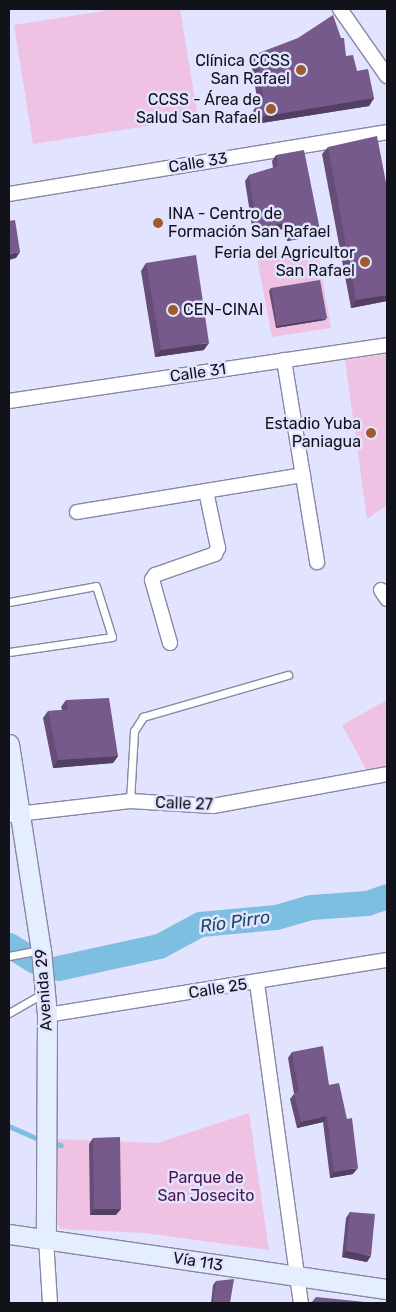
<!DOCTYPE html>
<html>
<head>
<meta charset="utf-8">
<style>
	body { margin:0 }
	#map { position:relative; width:396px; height:1312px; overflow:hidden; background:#e2e3fe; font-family:Rubik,sans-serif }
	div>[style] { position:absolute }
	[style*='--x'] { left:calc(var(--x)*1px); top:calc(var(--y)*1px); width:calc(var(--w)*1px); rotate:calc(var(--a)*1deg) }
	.green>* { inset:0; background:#efc2e4 }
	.stream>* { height:4.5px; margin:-2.25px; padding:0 2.25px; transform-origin:2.25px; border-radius:2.25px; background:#7ebee1 }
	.river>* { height:25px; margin:-12.5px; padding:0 12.5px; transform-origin:12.5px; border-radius:12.5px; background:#7ebee1 }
	.roads { filter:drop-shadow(1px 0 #8888a1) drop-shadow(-1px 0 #8888a1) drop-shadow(0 1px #8888a1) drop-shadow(0 -1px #8888a1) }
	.lane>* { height:7px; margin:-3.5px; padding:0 3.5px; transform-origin:3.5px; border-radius:3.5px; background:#fff }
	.street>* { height:14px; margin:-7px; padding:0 7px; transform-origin:7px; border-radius:7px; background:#fff }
	.secondary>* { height:19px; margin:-9.5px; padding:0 9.5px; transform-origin:9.5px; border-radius:9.5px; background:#e4eefe }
	.wall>* { inset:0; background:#654d78 }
	.shaded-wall>* { inset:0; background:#523f61 }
	.building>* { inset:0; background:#755a8b }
	.dots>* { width:14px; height:14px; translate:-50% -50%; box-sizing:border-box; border:2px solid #e2e3fe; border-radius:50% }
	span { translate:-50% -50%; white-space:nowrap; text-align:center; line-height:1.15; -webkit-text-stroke:5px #e2e3fe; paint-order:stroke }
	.poi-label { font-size:16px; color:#12121b }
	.right { translate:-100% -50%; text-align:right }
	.left { translate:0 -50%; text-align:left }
	.street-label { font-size:16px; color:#12121b }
	.park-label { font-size:16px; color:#4f1246 }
	.water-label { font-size:18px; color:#174a62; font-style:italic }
	.frame { position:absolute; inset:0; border:10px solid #12121b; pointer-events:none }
</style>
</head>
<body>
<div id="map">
	<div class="green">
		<div style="clip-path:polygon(116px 9px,180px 9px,198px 118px,33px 144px,14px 25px)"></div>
		<div style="clip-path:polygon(317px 248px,331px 328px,272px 337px,257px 259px)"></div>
		<div style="clip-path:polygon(387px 354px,387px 505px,367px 519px,345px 360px)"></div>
		<div style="clip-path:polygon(387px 700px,387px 766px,367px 771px,342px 725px)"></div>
		<div style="clip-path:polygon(249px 1113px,269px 1250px,145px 1233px,61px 1229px,55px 1222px,55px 1139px,158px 1143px)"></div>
	</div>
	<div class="stream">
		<div style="--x:9;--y:953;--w:9;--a:-27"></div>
		<div style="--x:9;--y:1126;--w:36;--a:24"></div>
		<div style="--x:52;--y:1143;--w:9;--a:13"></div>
	</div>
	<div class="river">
		<div style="--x:9;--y:945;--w:31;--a:32"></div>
		<div style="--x:58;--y:968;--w:103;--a:-12.3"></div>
		<div style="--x:159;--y:946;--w:47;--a:-28.2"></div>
		<div style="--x:200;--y:924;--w:76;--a:-5.3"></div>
		<div style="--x:276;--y:917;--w:36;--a:-16"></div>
		<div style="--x:311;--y:907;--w:56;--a:-4.1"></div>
		<div style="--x:367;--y:903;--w:21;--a:-19"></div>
	</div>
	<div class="roads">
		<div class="lane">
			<div style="--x:9;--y:602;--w:88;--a:-10.4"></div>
			<div style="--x:96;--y:586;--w:53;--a:72.6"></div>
			<div style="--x:112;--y:637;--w:104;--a:171.7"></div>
			<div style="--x:130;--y:801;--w:70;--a:-86.7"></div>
			<div style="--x:134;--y:731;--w:17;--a:-57"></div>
			<div style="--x:143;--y:717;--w:151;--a:-16.2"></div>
			<div style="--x:9;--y:956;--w:33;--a:-11"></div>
			<div style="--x:9;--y:1013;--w:39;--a:-30"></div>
		</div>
		<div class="street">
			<div style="--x:340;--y:9;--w:82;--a:55"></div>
			<div style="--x:9;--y:194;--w:383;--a:-9.3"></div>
			<div style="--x:284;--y:360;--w:205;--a:80.7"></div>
			<div style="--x:9;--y:401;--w:382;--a:-8.4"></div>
			<div style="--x:77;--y:512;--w:229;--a:-9.3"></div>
			<div style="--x:381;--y:590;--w:11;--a:56"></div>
			<div style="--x:170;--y:643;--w:66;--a:-105.9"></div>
			<div style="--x:152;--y:580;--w:6;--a:-59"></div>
			<div style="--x:155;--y:575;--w:64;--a:-19.3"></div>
			<div style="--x:215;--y:554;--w:7;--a:-63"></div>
			<div style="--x:218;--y:548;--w:58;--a:-101.9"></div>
			<div style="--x:9;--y:815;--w:122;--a:-6.6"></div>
			<div style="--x:130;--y:801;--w:83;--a:3.4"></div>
			<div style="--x:213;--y:806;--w:177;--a:-10.4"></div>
			<div style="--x:257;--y:983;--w:323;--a:82.2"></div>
			<div style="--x:47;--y:1015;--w:344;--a:-9.2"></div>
			<div style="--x:46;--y:1239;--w:64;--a:86.4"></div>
		</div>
		<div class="secondary">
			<div style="--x:9;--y:744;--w:208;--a:81.2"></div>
			<div style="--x:41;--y:950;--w:65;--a:84.7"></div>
			<div style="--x:47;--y:1015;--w:224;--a:90.3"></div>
			<div style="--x:9;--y:1234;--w:382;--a:8.3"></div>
		</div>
	</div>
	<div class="wall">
		<div style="clip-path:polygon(256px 54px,346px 56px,374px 98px,369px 106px,255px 124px,253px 111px,258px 104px,251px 62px)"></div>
		<div style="clip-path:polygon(328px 147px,387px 301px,351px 308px,322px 154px)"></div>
		<div style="clip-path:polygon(276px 155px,320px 230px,316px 236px,287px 241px,284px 229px,253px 233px,245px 181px,249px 175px,273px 168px,272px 161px)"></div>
		<div style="clip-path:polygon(146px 263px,204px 350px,155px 357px,141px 271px)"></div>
		<div style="clip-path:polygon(271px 288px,325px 320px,276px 328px,269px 291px)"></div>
		<div style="clip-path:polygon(66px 700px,118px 756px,113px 763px,53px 768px,43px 718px,48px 711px,62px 710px,61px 707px)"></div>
		<div style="clip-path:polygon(292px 1052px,329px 1085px,353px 1174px,330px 1178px,323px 1122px,297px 1128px,290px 1099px,294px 1094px,288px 1058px)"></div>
		<div style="clip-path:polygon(93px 1138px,116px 1215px,90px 1215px,89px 1144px)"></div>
		<div style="clip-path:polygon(350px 1212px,367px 1262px,342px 1257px,346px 1218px)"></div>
		<div style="clip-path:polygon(216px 1281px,230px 1303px,211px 1303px,213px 1285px)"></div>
	</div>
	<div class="shaded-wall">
		<div style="clip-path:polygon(374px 98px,369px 106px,255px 124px,260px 117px)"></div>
		<div style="clip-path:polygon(289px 223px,284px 229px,253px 233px,257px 227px)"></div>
		<div style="clip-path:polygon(320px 230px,316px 236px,287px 241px,291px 235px)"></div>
		<div style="clip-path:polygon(20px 252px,16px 258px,9px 260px,9px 254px)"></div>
		<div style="clip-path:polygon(387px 295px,387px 301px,351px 308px,356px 300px)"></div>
		<div style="clip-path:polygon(327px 318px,325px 320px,276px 328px,277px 326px)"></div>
		<div style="clip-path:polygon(209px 343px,204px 350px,155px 357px,161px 350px)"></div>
		<div style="clip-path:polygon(118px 756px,113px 763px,53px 768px,58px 760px)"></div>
		<div style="clip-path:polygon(327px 1116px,323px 1122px,297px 1128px,301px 1122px)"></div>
		<div style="clip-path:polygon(358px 1168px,353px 1174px,330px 1178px,334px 1172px)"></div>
		<div style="clip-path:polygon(94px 1209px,121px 1209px,116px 1215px,90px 1215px)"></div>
		<div style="clip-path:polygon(346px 1251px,371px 1256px,367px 1262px,342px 1257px)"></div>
	</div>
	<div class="building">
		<div style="clip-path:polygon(333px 15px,341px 38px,344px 38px,346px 56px,353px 55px,357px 71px,368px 69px,374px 98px,260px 117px,258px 103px,264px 102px,256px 54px,298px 38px)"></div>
		<div style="clip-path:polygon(377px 136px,387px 188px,387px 295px,356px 300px,328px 147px)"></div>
		<div style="clip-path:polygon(304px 150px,320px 230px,291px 235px,289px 223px,257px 227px,249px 175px,278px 166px,276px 155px)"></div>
		<div style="clip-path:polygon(15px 220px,20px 252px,9px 254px,9px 221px)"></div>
		<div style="clip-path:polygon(196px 255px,209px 343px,161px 350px,146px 263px)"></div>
		<div style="clip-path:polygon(320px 280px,327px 318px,277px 326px,271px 288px)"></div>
		<div style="clip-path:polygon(109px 698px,118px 756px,58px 760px,48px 711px,68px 710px,66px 700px)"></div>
		<div style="clip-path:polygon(323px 1046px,329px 1085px,339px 1083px,347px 1119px,352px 1118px,358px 1168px,334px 1172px,327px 1116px,301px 1122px,294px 1093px,299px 1092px,292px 1052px)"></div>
		<div style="clip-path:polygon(120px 1137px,121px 1209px,94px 1209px,93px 1138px)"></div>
		<div style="clip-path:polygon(350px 1212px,375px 1214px,371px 1256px,346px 1251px)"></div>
		<div style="clip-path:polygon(234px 1279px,230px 1303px,213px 1303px,216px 1281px)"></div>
		<div style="clip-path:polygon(316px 1297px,375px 1303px,311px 1303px)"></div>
	</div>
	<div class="dots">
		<div style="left:301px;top:70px;background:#9f592e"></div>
		<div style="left:271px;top:109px;background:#9f592e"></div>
		<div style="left:158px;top:223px;background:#9f592e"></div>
		<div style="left:365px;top:262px;background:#9f592e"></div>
		<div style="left:173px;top:310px;background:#9f592e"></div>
		<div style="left:371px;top:433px;background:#9f592e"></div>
	</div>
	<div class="poi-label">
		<span class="right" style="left:290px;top:70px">Clínica CCSS<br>San Rafael</span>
		<span class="right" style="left:261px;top:109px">CCSS - Área de<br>Salud San Rafael</span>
		<span class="left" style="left:168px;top:223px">INA - Centro de<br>Formación San Rafael</span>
		<span class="right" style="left:355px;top:262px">Feria del Agricultor<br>San Rafael</span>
		<span class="left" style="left:183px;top:310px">CEN-CINAI</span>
		<span class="right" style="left:361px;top:433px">Estadio Yuba<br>Paniagua</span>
	</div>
	<div class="street-label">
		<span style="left:198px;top:163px;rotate:-9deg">Calle 33</span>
		<span style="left:198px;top:373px;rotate:-8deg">Calle 31</span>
		<span style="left:184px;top:804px;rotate:2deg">Calle 27</span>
		<span style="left:218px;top:989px;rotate:-9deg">Calle 25</span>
		<span style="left:44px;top:990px;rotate:-94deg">Avenida 29</span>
		<span style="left:198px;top:1262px;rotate:9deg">Vía 113</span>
	</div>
	<div class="park-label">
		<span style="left:206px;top:1187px">Parque de<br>San Josecito</span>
	</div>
	<div class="water-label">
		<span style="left:235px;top:922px;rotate:-8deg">Río Pirro</span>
	</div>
	<div class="frame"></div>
</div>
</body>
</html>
